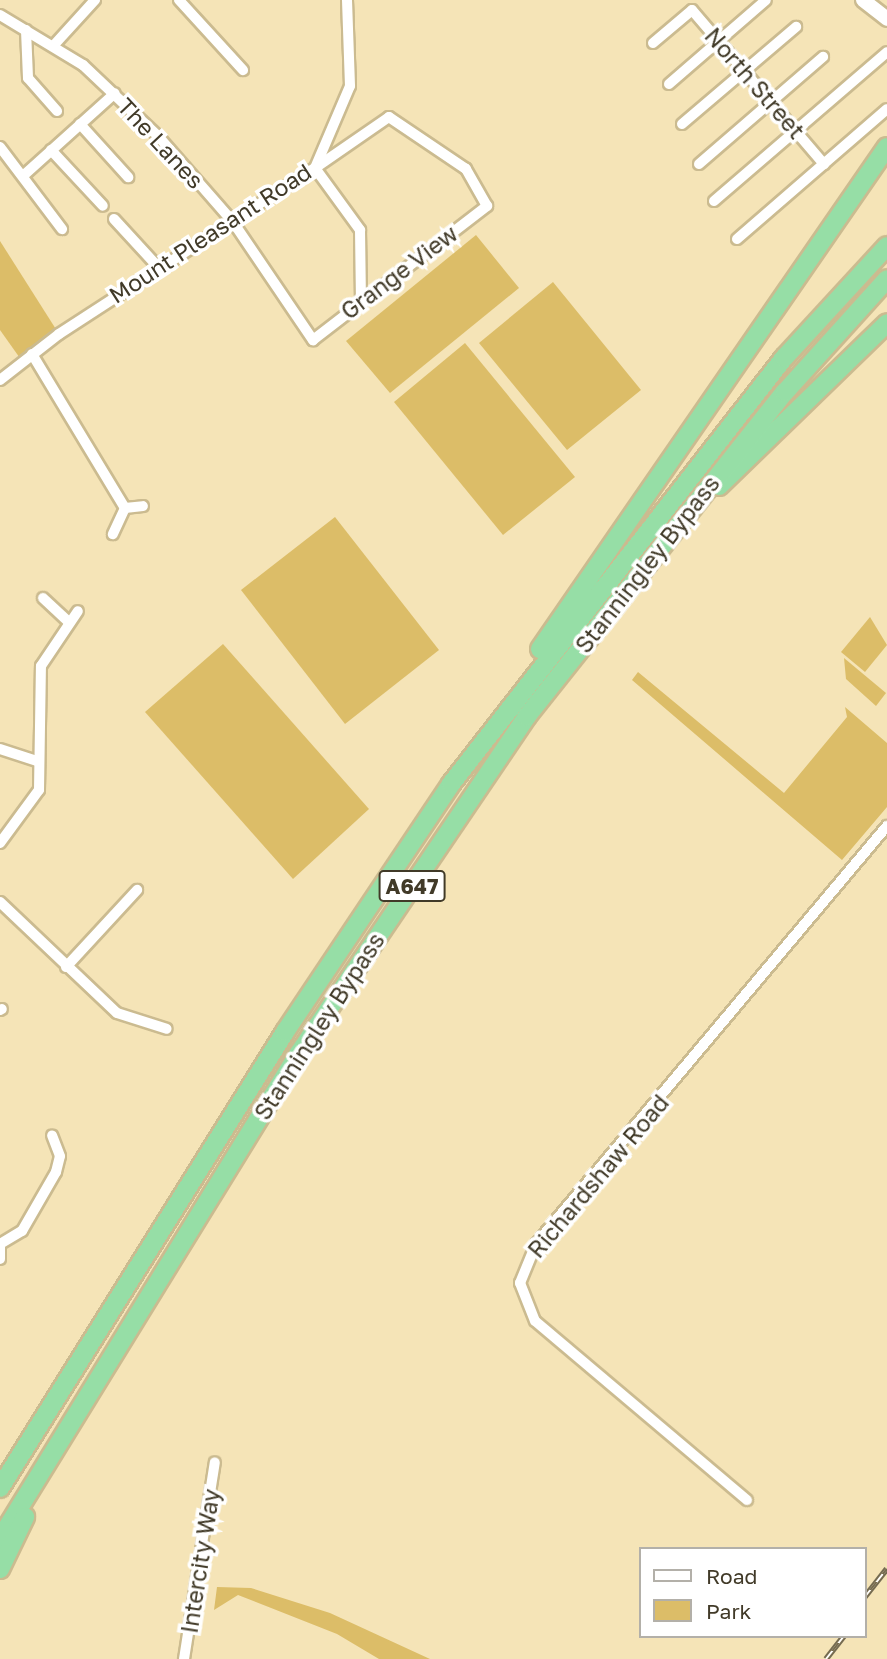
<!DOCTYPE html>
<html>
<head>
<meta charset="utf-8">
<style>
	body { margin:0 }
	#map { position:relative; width:887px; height:1659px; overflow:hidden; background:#f5e4b7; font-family:"Golos Text",sans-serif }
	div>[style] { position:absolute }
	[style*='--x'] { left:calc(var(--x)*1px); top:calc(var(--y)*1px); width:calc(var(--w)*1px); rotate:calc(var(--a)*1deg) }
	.green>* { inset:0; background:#dcbd68 }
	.roads { filter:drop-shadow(2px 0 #cbbb90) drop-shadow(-2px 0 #cbbb90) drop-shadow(0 2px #cbbb90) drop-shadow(0 -2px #cbbb90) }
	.minor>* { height:10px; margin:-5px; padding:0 5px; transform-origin:5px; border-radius:5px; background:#fff }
	.secondary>* { height:14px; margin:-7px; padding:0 7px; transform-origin:7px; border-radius:7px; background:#fff }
	.trunk>* { height:18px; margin:-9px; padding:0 9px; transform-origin:9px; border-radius:9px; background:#96dea6 }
	.rail>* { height:6px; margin-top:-3px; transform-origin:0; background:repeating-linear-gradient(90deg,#fff 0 10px,#756b51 0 20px); box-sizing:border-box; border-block:2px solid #756b51 }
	span { translate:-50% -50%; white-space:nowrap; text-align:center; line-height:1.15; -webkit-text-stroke:7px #fff; paint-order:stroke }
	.shield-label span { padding:2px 5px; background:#fff; border:2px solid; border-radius:5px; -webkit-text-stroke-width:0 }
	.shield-label { font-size:21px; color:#413a28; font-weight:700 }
	.street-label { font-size:23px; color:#413a28 }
	.legend { position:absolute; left:639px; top:1547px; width:228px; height:91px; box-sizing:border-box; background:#fff; border:2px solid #b3b0a9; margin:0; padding:9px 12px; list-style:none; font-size:21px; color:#413a28 }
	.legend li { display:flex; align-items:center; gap:14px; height:35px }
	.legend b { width:35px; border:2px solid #b3b0a9 }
</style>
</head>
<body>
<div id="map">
	<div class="green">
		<div style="clip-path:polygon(476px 235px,519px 288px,390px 393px,346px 341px)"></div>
		<div style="clip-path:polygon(0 241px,59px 334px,22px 361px,0 330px)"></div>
		<div style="clip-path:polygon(553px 282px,641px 390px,567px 450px,479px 343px)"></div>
		<div style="clip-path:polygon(465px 343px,575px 477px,503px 535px,394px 402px)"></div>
		<div style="clip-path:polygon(335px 517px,439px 650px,345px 724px,241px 590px)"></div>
		<div style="clip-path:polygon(870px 617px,887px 645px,865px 672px,841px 652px)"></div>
		<div style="clip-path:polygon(223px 644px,369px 809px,293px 879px,145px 712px)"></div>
		<div style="clip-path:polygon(844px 658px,886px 693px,876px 706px,846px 679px)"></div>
		<div style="clip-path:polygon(638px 672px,784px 793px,847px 717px,845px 707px,887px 743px,887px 807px,842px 860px,632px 680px)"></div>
		<div style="clip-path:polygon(217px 1587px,251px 1588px,330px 1613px,430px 1659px,379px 1659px,337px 1634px,238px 1595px,214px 1610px)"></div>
	</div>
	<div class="roads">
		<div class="minor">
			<div style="--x:179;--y:0;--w:95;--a:47.6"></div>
			<div style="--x:0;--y:15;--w:97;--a:31.1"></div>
			<div style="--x:83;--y:65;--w:103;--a:43.4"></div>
			<div style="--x:158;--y:136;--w:114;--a:48.9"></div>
			<div style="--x:233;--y:222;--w:143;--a:55.9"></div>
			<div style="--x:313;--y:340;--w:220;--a:-37.6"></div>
			<div style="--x:487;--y:206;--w:43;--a:-119.6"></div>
			<div style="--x:466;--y:169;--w:93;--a:-146"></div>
			<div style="--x:389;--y:117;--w:90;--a:145.4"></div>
			<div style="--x:315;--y:168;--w:77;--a:54"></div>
			<div style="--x:360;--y:230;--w:70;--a:89.2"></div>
			<div style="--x:26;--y:30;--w:48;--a:87.6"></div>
			<div style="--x:28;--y:78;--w:44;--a:48.7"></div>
			<div style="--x:653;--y:43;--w:51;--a:-40.2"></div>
			<div style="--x:692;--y:10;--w:203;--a:49.4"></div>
			<div style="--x:54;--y:45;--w:61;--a:-47.7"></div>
			<div style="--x:669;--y:84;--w:128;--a:-40.9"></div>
			<div style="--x:80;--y:124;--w:72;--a:47.8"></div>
			<div style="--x:682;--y:124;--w:150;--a:-40.4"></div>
			<div style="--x:0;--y:147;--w:103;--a:52.9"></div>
			<div style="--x:51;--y:150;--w:76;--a:47.1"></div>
			<div style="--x:699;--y:164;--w:164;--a:-40.8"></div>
			<div style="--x:24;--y:175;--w:122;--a:-42"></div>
			<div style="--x:714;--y:201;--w:228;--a:-40.7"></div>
			<div style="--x:114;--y:219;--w:67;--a:47.4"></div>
			<div style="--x:737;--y:239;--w:198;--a:-40.9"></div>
			<div style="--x:32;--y:354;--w:180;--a:58.9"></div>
			<div style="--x:125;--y:508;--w:29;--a:115"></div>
			<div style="--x:0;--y:380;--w:75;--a:-37.9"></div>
			<div style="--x:59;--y:334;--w:305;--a:-33"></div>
			<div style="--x:315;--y:168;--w:89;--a:-66.9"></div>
			<div style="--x:350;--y:86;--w:86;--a:-92"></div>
			<div style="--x:125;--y:508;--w:18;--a:-6"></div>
			<div style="--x:43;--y:598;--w:35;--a:43"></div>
			<div style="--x:0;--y:749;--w:38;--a:18"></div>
			<div style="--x:0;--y:843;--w:66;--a:-53.7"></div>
			<div style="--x:39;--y:790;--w:124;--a:-89.1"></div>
			<div style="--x:41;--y:666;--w:66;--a:-56.1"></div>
			<div style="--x:0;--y:902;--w:161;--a:43.5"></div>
			<div style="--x:117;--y:1013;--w:52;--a:17.7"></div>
			<div style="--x:66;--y:967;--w:105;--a:-47.3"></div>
			<div style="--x:0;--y:1010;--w:2;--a:-27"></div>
			<div style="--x:0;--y:1244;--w:26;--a:-31"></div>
			<div style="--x:22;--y:1231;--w:68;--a:-60"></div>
			<div style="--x:56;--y:1172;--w:16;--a:-76"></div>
			<div style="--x:60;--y:1156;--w:22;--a:-111"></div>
			<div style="--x:0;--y:1259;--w:15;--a:-90"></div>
			<div style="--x:747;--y:1500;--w:277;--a:-139.8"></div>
			<div style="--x:535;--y:1321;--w:41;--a:-111.5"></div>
			<div style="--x:520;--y:1283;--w:42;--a:-67.7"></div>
			<div style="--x:536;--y:1244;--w:546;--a:-49.98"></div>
			<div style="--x:184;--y:1659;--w:199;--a:-81.1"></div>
		</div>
		<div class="secondary">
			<div style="--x:863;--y:0;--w:31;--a:38"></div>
		</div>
		<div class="trunk">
			<div style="--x:719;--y:486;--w:234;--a:-44.1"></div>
			<div style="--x:540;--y:649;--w:610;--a:-55.35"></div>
			<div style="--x:0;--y:1488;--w:538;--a:-57.99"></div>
			<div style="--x:285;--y:1032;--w:298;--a:-56.2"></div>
			<div style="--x:451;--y:784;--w:541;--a:-51.99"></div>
			<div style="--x:784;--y:358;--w:152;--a:-47.4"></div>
			<div style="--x:0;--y:1539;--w:571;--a:-58.4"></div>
			<div style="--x:299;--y:1053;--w:407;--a:-55.9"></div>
			<div style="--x:527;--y:716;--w:414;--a:-51.5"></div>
			<div style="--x:785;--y:392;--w:152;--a:-47.9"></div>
			<div style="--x:0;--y:1569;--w:58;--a:-64.3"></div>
		</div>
	</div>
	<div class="rail">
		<div style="--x:864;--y:1598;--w:37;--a:-52"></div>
		<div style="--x:826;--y:1659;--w:29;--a:-52"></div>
	</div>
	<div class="shield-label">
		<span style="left:412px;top:886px">A647</span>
	</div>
	<div class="street-label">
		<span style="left:755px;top:83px;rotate:49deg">North Street</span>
		<span style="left:161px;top:143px;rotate:47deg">The Lanes</span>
		<span style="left:210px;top:233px;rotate:-33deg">Mount Pleasant Road</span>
		<span style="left:399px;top:272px;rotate:-37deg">Grange View</span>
		<span style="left:647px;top:564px;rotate:-52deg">Stanningley Bypass</span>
		<span style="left:319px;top:1026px;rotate:-57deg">Stanningley Bypass</span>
		<span style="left:598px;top:1176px;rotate:-50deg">Richardshaw Road</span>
		<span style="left:200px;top:1561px;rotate:-81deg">Intercity Way</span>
	</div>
	<ul class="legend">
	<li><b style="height:9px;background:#fff"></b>Road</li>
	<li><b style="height:19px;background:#dcbd68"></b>Park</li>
	</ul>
</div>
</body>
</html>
